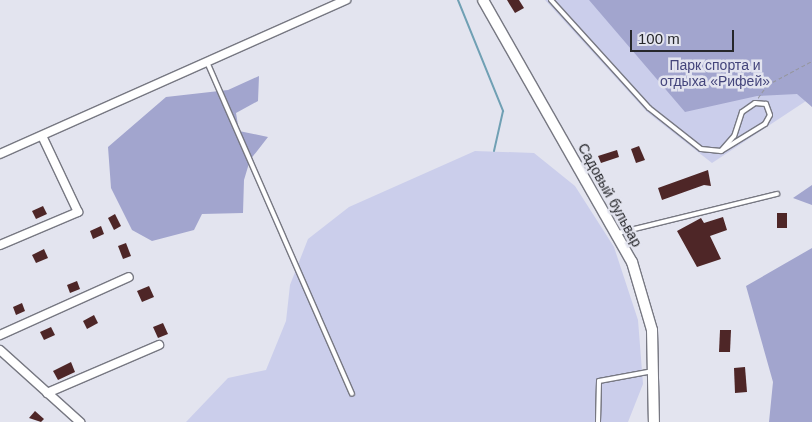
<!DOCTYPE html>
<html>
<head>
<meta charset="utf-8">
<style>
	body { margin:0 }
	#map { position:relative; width:812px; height:422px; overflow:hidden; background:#e3e4ef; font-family:Helvetica,sans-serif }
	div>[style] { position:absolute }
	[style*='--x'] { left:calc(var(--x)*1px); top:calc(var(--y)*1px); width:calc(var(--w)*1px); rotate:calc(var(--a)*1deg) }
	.green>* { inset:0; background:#cbceeb }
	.forest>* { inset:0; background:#a2a5ce }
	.stream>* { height:2px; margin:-1px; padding:0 1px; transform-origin:1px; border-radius:1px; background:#70a0b4 }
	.building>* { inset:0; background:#4e2627 }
	.path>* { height:1px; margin-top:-0.5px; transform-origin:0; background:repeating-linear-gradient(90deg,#95969e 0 4px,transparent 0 6.5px) }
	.roads { filter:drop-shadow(1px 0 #777882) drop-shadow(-1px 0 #777882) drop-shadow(0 1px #777882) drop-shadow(0 -1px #777882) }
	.service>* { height:4px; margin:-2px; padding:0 2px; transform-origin:2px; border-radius:2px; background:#fff }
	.minor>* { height:8px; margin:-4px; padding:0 4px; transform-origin:4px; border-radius:4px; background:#fff }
	.tertiary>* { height:10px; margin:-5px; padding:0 5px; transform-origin:5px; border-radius:5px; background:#fff }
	span { translate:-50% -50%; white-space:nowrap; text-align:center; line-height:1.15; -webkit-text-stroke:5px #e3e4ef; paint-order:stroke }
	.park-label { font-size:14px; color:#44457b }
	.street-label { font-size:14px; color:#26272b }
	.scale { position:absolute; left:630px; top:30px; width:104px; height:22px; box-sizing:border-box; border:2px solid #26272b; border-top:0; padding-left:6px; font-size:15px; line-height:18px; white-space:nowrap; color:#26272b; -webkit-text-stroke:4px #e3e4ef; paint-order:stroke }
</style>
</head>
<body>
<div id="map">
	<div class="green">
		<div style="clip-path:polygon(545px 0,812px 0,812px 97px,712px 163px,647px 112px)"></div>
		<div style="clip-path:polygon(475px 151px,534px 153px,575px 186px,614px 247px,638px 320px,643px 384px,628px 422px,186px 422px,228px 378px,266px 370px,286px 321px,290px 285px,308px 239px,349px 207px)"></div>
	</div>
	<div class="forest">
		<div style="clip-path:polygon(589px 0,812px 0,812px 107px,797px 94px,757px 96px,685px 112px)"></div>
		<div style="clip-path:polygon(259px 76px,258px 101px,236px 113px,239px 131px,268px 137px,250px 160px,244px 180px,243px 213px,202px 214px,194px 230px,152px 241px,132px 230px,111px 188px,108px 147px,166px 97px,228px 90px)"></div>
		<div style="clip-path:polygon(812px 185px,812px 205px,793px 198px)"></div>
		<div style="clip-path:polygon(812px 248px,812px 422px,769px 422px,773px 382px,746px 286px)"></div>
	</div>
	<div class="stream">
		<div style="--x:458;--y:0;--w:120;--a:67.9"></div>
		<div style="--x:503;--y:111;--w:41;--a:102.7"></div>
	</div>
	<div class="building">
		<div style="clip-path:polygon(507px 0,519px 0,524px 8px,515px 13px)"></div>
		<div style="clip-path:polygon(639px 146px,645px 160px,636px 163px,631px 149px)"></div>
		<div style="clip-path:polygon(617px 150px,619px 157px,601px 163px,598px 156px)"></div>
		<div style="clip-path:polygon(708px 170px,711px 186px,704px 185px,662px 200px,658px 188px)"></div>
		<div style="clip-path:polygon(43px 206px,47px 214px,36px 219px,32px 211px)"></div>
		<div style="clip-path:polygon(777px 213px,787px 213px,787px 228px,777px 228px)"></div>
		<div style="clip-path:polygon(115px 214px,121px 226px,114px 230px,108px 218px)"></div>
		<div style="clip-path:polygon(723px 217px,727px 230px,710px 236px,721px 259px,697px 267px,677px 231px,701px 218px,704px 223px)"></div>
		<div style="clip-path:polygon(101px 226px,104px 234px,93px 239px,90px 231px)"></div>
		<div style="clip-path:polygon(126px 243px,131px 256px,123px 259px,118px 246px)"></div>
		<div style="clip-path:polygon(44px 249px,48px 258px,36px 263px,32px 255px)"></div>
		<div style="clip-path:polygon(77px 281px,80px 289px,70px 293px,67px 285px)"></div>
		<div style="clip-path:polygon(149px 286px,154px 297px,142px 302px,137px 291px)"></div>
		<div style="clip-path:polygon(22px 303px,25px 311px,16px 315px,13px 307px)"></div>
		<div style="clip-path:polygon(94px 315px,98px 323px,87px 329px,83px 321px)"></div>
		<div style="clip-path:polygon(163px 323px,168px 334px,158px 338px,153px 327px)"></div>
		<div style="clip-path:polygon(51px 327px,55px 335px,44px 340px,40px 332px)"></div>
		<div style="clip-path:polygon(720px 330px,731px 330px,730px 352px,719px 352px)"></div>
		<div style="clip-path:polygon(71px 362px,75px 372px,58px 380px,53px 371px)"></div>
		<div style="clip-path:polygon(745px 367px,747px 392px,735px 393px,734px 368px)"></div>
		<div style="clip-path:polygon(35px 411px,44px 419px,41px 422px,29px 418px)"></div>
	</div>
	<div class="path">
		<div style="--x:758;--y:98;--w:16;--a:-55"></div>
		<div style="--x:767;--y:85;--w:51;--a:-28.1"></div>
	</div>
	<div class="roads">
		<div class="service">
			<div style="--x:551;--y:0;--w:146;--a:47.8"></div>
			<div style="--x:649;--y:108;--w:66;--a:38.3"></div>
			<div style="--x:701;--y:149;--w:20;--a:6"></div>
			<div style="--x:721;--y:151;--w:52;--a:-31.5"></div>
			<div style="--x:765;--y:124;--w:10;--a:-61"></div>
			<div style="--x:770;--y:115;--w:12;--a:-110"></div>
			<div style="--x:766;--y:104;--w:11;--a:-175"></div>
			<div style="--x:755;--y:103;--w:16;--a:145"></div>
			<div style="--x:742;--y:112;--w:25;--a:108"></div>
			<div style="--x:734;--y:136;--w:20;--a:131"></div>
			<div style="--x:207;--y:62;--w:362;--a:66.4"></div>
			<div style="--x:618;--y:233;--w:164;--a:-13.8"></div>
			<div style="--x:598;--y:422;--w:41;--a:-88.6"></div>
			<div style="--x:599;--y:381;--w:55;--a:-10.5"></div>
		</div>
		<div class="minor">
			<div style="--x:0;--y:154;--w:379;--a:-24"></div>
			<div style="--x:0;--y:245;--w:85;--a:-22.9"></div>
			<div style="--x:78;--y:212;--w:84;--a:-115.3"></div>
			<div style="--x:0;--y:335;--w:141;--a:-24.2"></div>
			<div style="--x:0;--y:350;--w:108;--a:42"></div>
			<div style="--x:47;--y:393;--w:122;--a:-23.2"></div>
		</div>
		<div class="tertiary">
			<div style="--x:483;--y:0;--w:301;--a:60.4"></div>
			<div style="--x:632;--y:262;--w:71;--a:73.6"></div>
			<div style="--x:652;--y:330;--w:92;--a:88.8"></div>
		</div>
	</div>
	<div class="park-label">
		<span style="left:715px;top:73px">Парк спорта и<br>отдыха «Рифей»</span>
	</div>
	<div class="street-label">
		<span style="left:610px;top:195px;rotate:61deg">Садовый бульвар</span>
	</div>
	<div class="scale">100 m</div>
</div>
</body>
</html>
